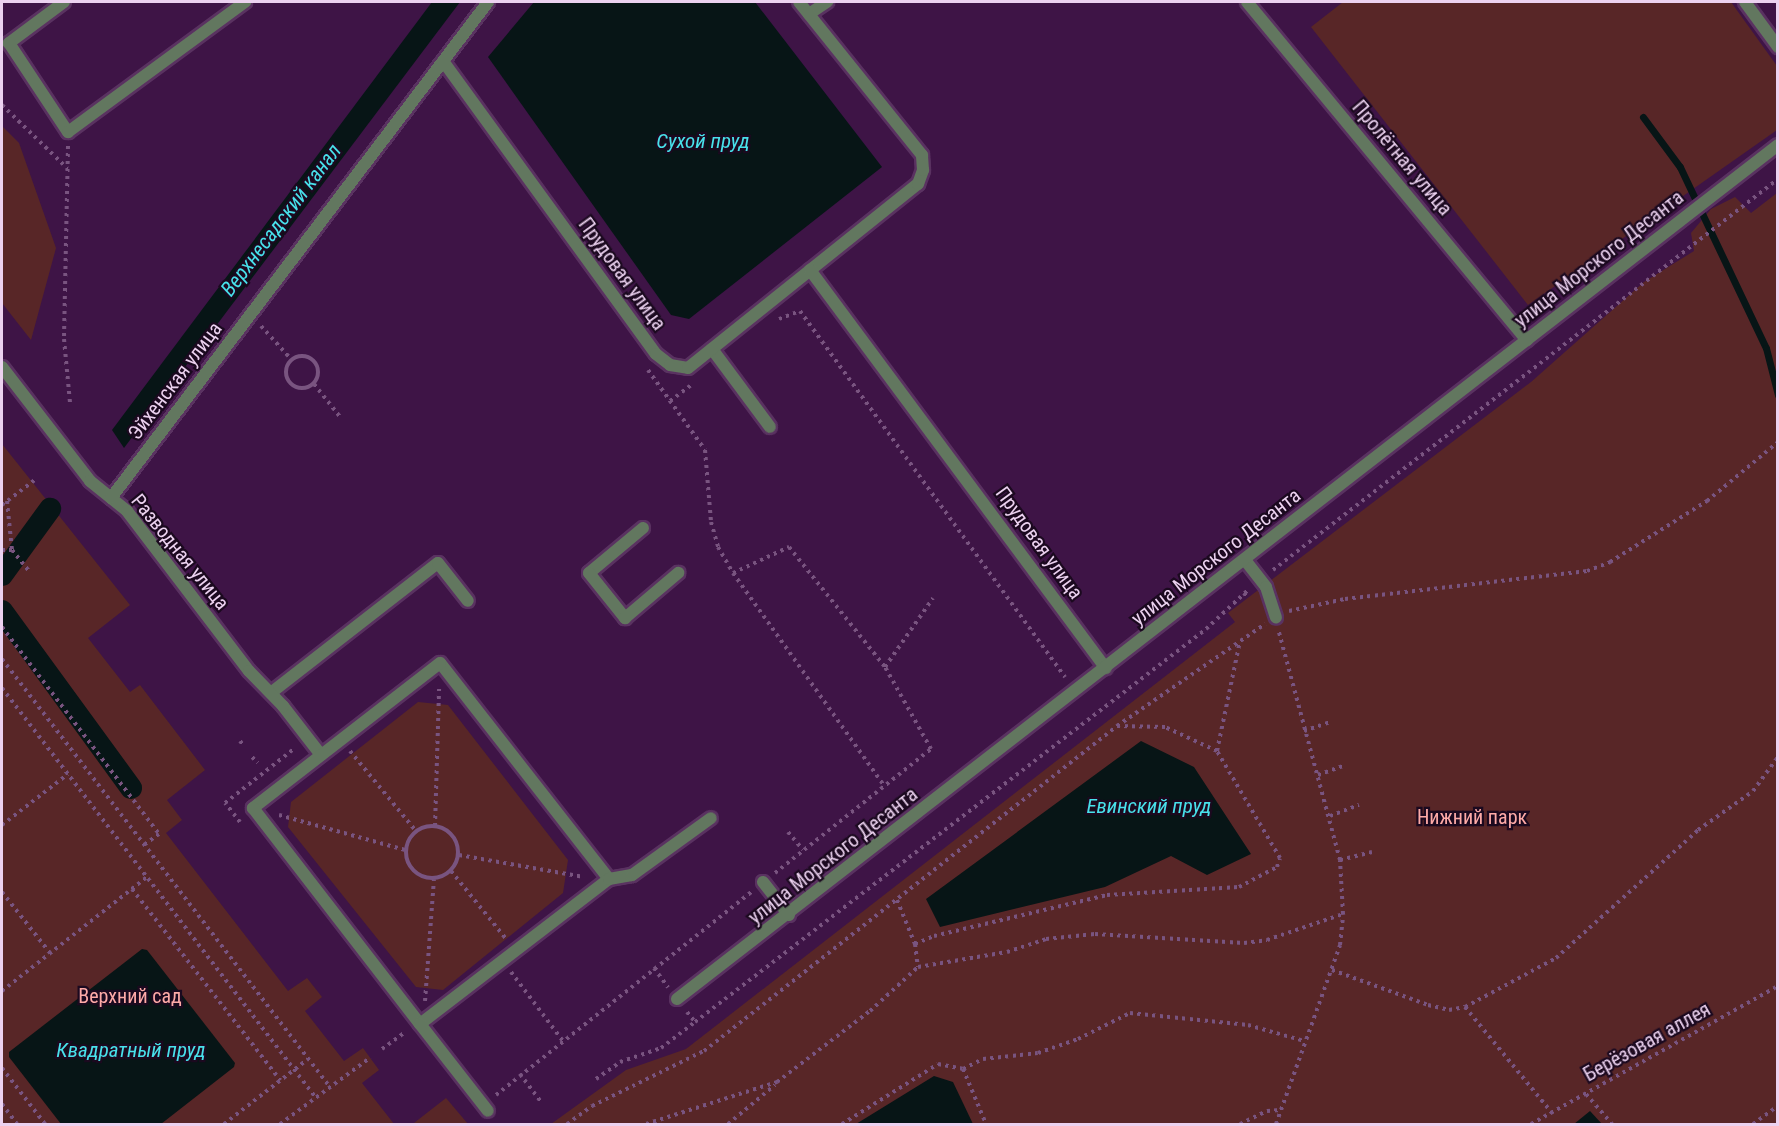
<!DOCTYPE html>
<html>
<head>
<meta charset="utf-8">
<style>
	body { margin:0 }
	#map { position:relative; width:1779px; height:1126px; overflow:hidden; background:#3e1446; font-family:"Roboto Condensed",sans-serif }
	div>[style] { position:absolute }
	[style*='--x'] { left:calc(var(--x)*1px); top:calc(var(--y)*1px); width:calc(var(--w)*1px); rotate:calc(var(--a)*1deg) }
	.green>* { inset:0; background:#582627 }
	.water>* { inset:0; background:#071516 }
	.stream>* { height:7px; margin:-3.5px; padding:0 3.5px; transform-origin:3.5px; border-radius:3.5px; background:#071516 }
	.canal>* { height:22px; margin:-11px; padding:0 11px; transform-origin:11px; border-radius:11px; background:#071516 }
	.path>* { height:4px; margin-top:-2px; transform-origin:0; background:repeating-linear-gradient(90deg,#795480 0 3px,transparent 0 7.5px) }
	.path>.ring { margin:-2px; padding:0; box-sizing:content-box; background:none; border:4px solid #795480; border-radius:50% }
	.roads { filter:drop-shadow(2px 0 #5a3261) drop-shadow(-2px 0 #5a3261) drop-shadow(0 2px #5a3261) drop-shadow(0 -2px #5a3261) }
	.service>* { height:12px; margin:-6px; padding:0 6px; transform-origin:6px; border-radius:6px; background:#62775f }
	.minor>* { height:12px; margin:-6px; padding:0 6px; transform-origin:6px; border-radius:6px; background:#62775f }
	span { translate:-50% -50%; white-space:nowrap; text-align:center; line-height:1.15; -webkit-text-stroke:4.5px #1b091f; paint-order:stroke }
	.street-label { font-size:20px; color:#ecd2f0 }
	.park-label { font-size:20px; color:#feaaa7 }
	.water-label { font-size:21px; color:#48e1eb; font-style:italic }
	.frame { position:absolute; inset:0; border:3px solid #ecd2f0; pointer-events:none }
</style>
</head>
<body>
<div id="map">
	<div class="green">
		<div style="clip-path:polygon(1343px 2px,1731px 2px,1777px 66px,1777px 130px,1528px 305px,1311px 27px)"></div>
		<div style="clip-path:polygon(2px 126px,19px 143px,56px 248px,31px 340px,2px 303px)"></div>
		<div style="clip-path:polygon(1777px 193px,1777px 1124px,551px 1124px,626px 1070px,686px 1049px,1235px 622px,1228px 613px,1531px 382px,1644px 282px,1694px 251px,1691px 233px,1711px 209px,1735px 197px,1751px 213px)"></div>
		<div style="clip-path:polygon(2px 444px,130px 605px,88px 638px,130px 692px,140px 685px,205px 770px,167px 800px,182px 820px,166px 833px,288px 991px,307px 978px,322px 997px,305px 1011px,344px 1061px,363px 1048px,379px 1070px,362px 1083px,394px 1124px,2px 1124px)"></div>
		<div style="clip-path:polygon(418px 702px,448px 705px,568px 860px,563px 893px,443px 990px,416px 987px,288px 827px,291px 802px)"></div>
		<div style="clip-path:polygon(446px 1098px,468px 1124px,415px 1124px,414px 1123px)"></div>
	</div>
	<div class="water">
		<div style="clip-path:polygon(432px 2px,460px 2px,124px 448px,112px 430px)"></div>
		<div style="clip-path:polygon(534px 2px,755px 2px,882px 167px,689px 319px,671px 315px,488px 57px)"></div>
		<div style="clip-path:polygon(1141px 741px,1194px 767px,1251px 854px,1207px 875px,1171px 856px,1105px 887px,940px 927px,926px 899px)"></div>
		<div style="clip-path:polygon(142px 949px,147px 950px,235px 1063px,234px 1067px,161px 1124px,61px 1124px,9px 1057px,9px 1052px)"></div>
		<div style="clip-path:polygon(934px 1076px,953px 1082px,973px 1124px,856px 1124px)"></div>
		<div style="clip-path:polygon(1590px 1111px,1602px 1124px,1574px 1124px)"></div>
	</div>
	<div class="stream">
		<div style="--x:1643;--y:117;--w:62;--a:53.5"></div>
		<div style="--x:1680;--y:167;--w:200;--a:64.6"></div>
		<div style="--x:1766;--y:348;--w:49;--a:75.7"></div>
	</div>
	<div class="canal">
		<div style="--x:2;--y:575;--w:82;--a:-54"></div>
		<div style="--x:2;--y:611;--w:219;--a:53.9"></div>
	</div>
	<div class="path">
		<div style="--x:2;--y:105;--w:91;--a:44.1"></div>
		<div style="--x:68;--y:146;--w:193;--a:91.2"></div>
		<div style="--x:64;--y:339;--w:64;--a:84.6"></div>
		<div style="--x:779;--y:319;--w:22;--a:-21"></div>
		<div style="--x:800;--y:311;--w:452;--a:54.1"></div>
		<div style="--x:261;--y:326;--w:45;--a:47.7"></div>
		<div class="ring" style="left:286px;top:356px;width:28px;height:28px"></div>
		<div style="--x:648;--y:370;--w:98;--a:54.5"></div>
		<div style="--x:705;--y:450;--w:72;--a:85.2"></div>
		<div style="--x:711;--y:522;--w:26;--a:74"></div>
		<div style="--x:718;--y:547;--w:30;--a:60"></div>
		<div style="--x:733;--y:573;--w:262;--a:54.6"></div>
		<div style="--x:314;--y:384;--w:43;--a:51.5"></div>
		<div style="--x:670;--y:401;--w:26;--a:-37"></div>
		<div style="--x:7;--y:501;--w:49;--a:84.2"></div>
		<div style="--x:12;--y:550;--w:26;--a:51"></div>
		<div style="--x:2;--y:505;--w:43;--a:-37.4"></div>
		<div style="--x:2;--y:550;--w:10;--a:0"></div>
		<div style="--x:1273;--y:570;--w:639;--a:-37.75"></div>
		<div style="--x:733;--y:573;--w:62;--a:-24.9"></div>
		<div style="--x:789;--y:547;--w:154;--a:51.3"></div>
		<div style="--x:1244;--y:593;--w:7;--a:56"></div>
		<div style="--x:1289;--y:611;--w:57;--a:-12.1"></div>
		<div style="--x:1345;--y:599;--w:244;--a:-6.6"></div>
		<div style="--x:1587;--y:571;--w:25;--a:-21"></div>
		<div style="--x:1610;--y:562;--w:115;--a:-32.2"></div>
		<div style="--x:1707;--y:501;--w:92;--a:-39.7"></div>
		<div style="--x:2;--y:627;--w:260;--a:52.8"></div>
		<div style="--x:159;--y:834;--w:19;--a:144"></div>
		<div style="--x:2;--y:659;--w:539;--a:52.54"></div>
		<div style="--x:2;--y:688;--w:516;--a:52.55"></div>
		<div style="--x:1304;--y:731;--w:28;--a:-19"></div>
		<div style="--x:240;--y:741;--w:6;--a:51"></div>
		<div style="--x:350;--y:751;--w:104;--a:50.5"></div>
		<div style="--x:1217;--y:751;--w:112;--a:-78.2"></div>
		<div style="--x:252;--y:757;--w:8;--a:45"></div>
		<div style="--x:1318;--y:775;--w:29;--a:-20"></div>
		<div style="--x:279;--y:815;--w:131;--a:15.5"></div>
		<div style="--x:1330;--y:816;--w:31;--a:-21"></div>
		<div style="--x:240;--y:822;--w:24;--a:-128"></div>
		<div style="--x:225;--y:803;--w:89;--a:-38.2"></div>
		<div style="--x:2;--y:825;--w:83;--a:-37.7"></div>
		<div class="ring" style="left:406px;top:826px;width:48px;height:48px"></div>
		<div style="--x:435;--y:826;--w:137;--a:-88.3"></div>
		<div style="--x:788;--y:832;--w:23;--a:50"></div>
		<div style="--x:459;--y:855;--w:127;--a:10"></div>
		<div style="--x:1340;--y:860;--w:33;--a:-14"></div>
		<div style="--x:451;--y:871;--w:87;--a:51"></div>
		<div style="--x:775;--y:873;--w:199;--a:-38.5"></div>
		<div style="--x:931;--y:749;--w:94;--a:-119.3"></div>
		<div style="--x:885;--y:667;--w:84;--a:-55.2"></div>
		<div style="--x:132;--y:889;--w:242;--a:52.2"></div>
		<div style="--x:2;--y:892;--w:78;--a:51.8"></div>
		<div style="--x:897;--y:900;--w:48;--a:67.8"></div>
		<div style="--x:915;--y:944;--w:23;--a:83"></div>
		<div style="--x:915;--y:944;--w:21;--a:-23"></div>
		<div style="--x:934;--y:936;--w:178;--a:-13.3"></div>
		<div style="--x:1107;--y:895;--w:132;--a:-3.5"></div>
		<div style="--x:1239;--y:887;--w:43;--a:-27.8"></div>
		<div style="--x:1277;--y:867;--w:9;--a:-72"></div>
		<div style="--x:1280;--y:858;--w:124;--a:-120.5"></div>
		<div style="--x:1217;--y:751;--w:57;--a:-155.2"></div>
		<div style="--x:1165;--y:727;--w:47;--a:-178.8"></div>
		<div style="--x:654;--y:968;--w:24;--a:54"></div>
		<div style="--x:1332;--y:970;--w:102;--a:20"></div>
		<div style="--x:1428;--y:1005;--w:22;--a:13"></div>
		<div style="--x:1449;--y:1010;--w:16;--a:-11"></div>
		<div style="--x:1465;--y:1007;--w:137;--a:50.6"></div>
		<div style="--x:511;--y:972;--w:86;--a:53"></div>
		<div style="--x:2;--y:991;--w:184;--a:-38.2"></div>
		<div style="--x:425;--y:1001;--w:122;--a:-85.8"></div>
		<div style="--x:1465;--y:1007;--w:103;--a:-28.3"></div>
		<div style="--x:1556;--y:958;--w:191;--a:-42"></div>
		<div style="--x:1698;--y:830;--w:67;--a:-35.3"></div>
		<div style="--x:1753;--y:791;--w:42;--a:-53.7"></div>
		<div style="--x:687;--y:1012;--w:13;--a:51"></div>
		<div style="--x:695;--y:1022;--w:645;--a:-37.56"></div>
		<div style="--x:1206;--y:629;--w:57;--a:-42.9"></div>
		<div style="--x:382;--y:1049;--w:29;--a:-36"></div>
		<div style="--x:2;--y:1068;--w:71;--a:52.5"></div>
		<div style="--x:963;--y:1069;--w:22;--a:-27"></div>
		<div style="--x:983;--y:1059;--w:55;--a:-6.2"></div>
		<div style="--x:1038;--y:1053;--w:42;--a:-19.3"></div>
		<div style="--x:1078;--y:1039;--w:58;--a:-26.6"></div>
		<div style="--x:1130;--y:1013;--w:119;--a:5.8"></div>
		<div style="--x:1248;--y:1025;--w:58;--a:15.9"></div>
		<div style="--x:520;--y:1074;--w:34;--a:53"></div>
		<div style="--x:596;--y:1079;--w:29;--a:-35"></div>
		<div style="--x:620;--y:1062;--w:43;--a:-18.9"></div>
		<div style="--x:661;--y:1048;--w:43;--a:-37.4"></div>
		<div style="--x:1586;--y:1094;--w:40;--a:49"></div>
		<div style="--x:496;--y:1095;--w:326;--a:-38.5"></div>
		<div style="--x:2;--y:1104;--w:25;--a:53"></div>
		<div style="--x:224;--y:1124;--w:106;--a:-37.7"></div>
		<div style="--x:280;--y:1124;--w:112;--a:-36.3"></div>
		<div style="--x:567;--y:1124;--w:31;--a:-36"></div>
		<div style="--x:592;--y:1106;--w:125;--a:-26.2"></div>
		<div style="--x:704;--y:1051;--w:526;--a:-38.2"></div>
		<div style="--x:1117;--y:726;--w:180;--a:-34.6"></div>
		<div style="--x:646;--y:1124;--w:138;--a:-17.8"></div>
		<div style="--x:777;--y:1082;--w:117;--a:-37.4"></div>
		<div style="--x:870;--y:1011;--w:65;--a:-42.5"></div>
		<div style="--x:918;--y:967;--w:90;--a:-9.6"></div>
		<div style="--x:1007;--y:952;--w:41;--a:-18.4"></div>
		<div style="--x:1046;--y:939;--w:49;--a:-5.8"></div>
		<div style="--x:1095;--y:934;--w:149;--a:3.5"></div>
		<div style="--x:1244;--y:943;--w:23;--a:-7"></div>
		<div style="--x:1267;--y:940;--w:80;--a:-18.9"></div>
		<div style="--x:728;--y:1124;--w:61;--a:-39.7"></div>
		<div style="--x:842;--y:1124;--w:113;--a:-32"></div>
		<div style="--x:938;--y:1064;--w:25;--a:11"></div>
		<div style="--x:963;--y:1069;--w:60;--a:67.3"></div>
		<div style="--x:1240;--y:1124;--w:30;--a:-26"></div>
		<div style="--x:1267;--y:1111;--w:13;--a:-4"></div>
		<div style="--x:1276;--y:1124;--w:190;--a:-70.3"></div>
		<div style="--x:1340;--y:945;--w:31;--a:-84"></div>
		<div style="--x:1343;--y:914;--w:54;--a:-93.2"></div>
		<div style="--x:1340;--y:860;--w:236;--a:-105"></div>
		<div style="--x:1531;--y:1124;--w:283;--a:-29.2"></div>
		<div style="--x:1753;--y:1124;--w:31;--a:-36"></div>
	</div>
	<div class="roads">
		<div class="service">
			<div style="--x:64;--y:2;--w:69;--a:143.3"></div>
			<div style="--x:9;--y:43;--w:107;--a:56.5"></div>
			<div style="--x:68;--y:132;--w:220;--a:-36.3"></div>
			<div style="--x:809;--y:14;--w:22;--a:-34"></div>
			<div style="--x:712;--y:349;--w:97;--a:53.4"></div>
			<div style="--x:643;--y:528;--w:70;--a:140.2"></div>
			<div style="--x:589;--y:573;--w:58;--a:51.3"></div>
			<div style="--x:625;--y:618;--w:70;--a:-40.3"></div>
			<div style="--x:1245;--y:560;--w:34;--a:52"></div>
			<div style="--x:1266;--y:587;--w:32;--a:72"></div>
			<div style="--x:272;--y:692;--w:210;--a:-37.9"></div>
			<div style="--x:438;--y:563;--w:48;--a:51.7"></div>
			<div style="--x:283;--y:706;--w:62;--a:52.2"></div>
			<div style="--x:609;--y:879;--w:274;--a:-128"></div>
			<div style="--x:440;--y:663;--w:237;--a:142.2"></div>
			<div style="--x:253;--y:808;--w:273;--a:52.3"></div>
			<div style="--x:420;--y:1024;--w:238;--a:-37.5"></div>
			<div style="--x:609;--y:879;--w:23;--a:-10"></div>
			<div style="--x:632;--y:875;--w:97;--a:-35.8"></div>
			<div style="--x:420;--y:1024;--w:110;--a:52"></div>
		</div>
		<div class="minor">
			<div style="--x:1247;--y:2;--w:439;--a:50.4"></div>
			<div style="--x:1745;--y:2;--w:56;--a:53.7"></div>
			<div style="--x:443;--y:61;--w:362;--a:54"></div>
			<div style="--x:656;--y:354;--w:18;--a:38"></div>
			<div style="--x:670;--y:365;--w:18;--a:9"></div>
			<div style="--x:688;--y:368;--w:295;--a:-38.7"></div>
			<div style="--x:918;--y:184;--w:15;--a:-70"></div>
			<div style="--x:923;--y:170;--w:15;--a:-94"></div>
			<div style="--x:922;--y:155;--w:196;--a:-128.8"></div>
			<div style="--x:810;--y:270;--w:496;--a:53.4"></div>
			<div style="--x:2;--y:367;--w:144;--a:52.3"></div>
			<div style="--x:90;--y:481;--w:48;--a:39"></div>
			<div style="--x:127;--y:511;--w:201;--a:52.7"></div>
			<div style="--x:249;--y:671;--w:49;--a:45.8"></div>
			<div style="--x:111;--y:498;--w:623;--a:-52.76"></div>
			<div style="--x:763;--y:882;--w:42;--a:51.8"></div>
			<div style="--x:677;--y:999;--w:1393;--a:-37.8"></div>
		</div>
	</div>
	<div class="street-label">
		<span style="left:1402px;top:158px;rotate:50deg">Пролётная улица</span>
		<span style="left:1599px;top:259px;rotate:-38deg">улица Морского Десанта</span>
		<span style="left:622px;top:274px;rotate:54deg">Прудовая улица</span>
		<span style="left:175px;top:381px;rotate:-53deg">Эйхенская улица</span>
		<span style="left:1039px;top:543px;rotate:54deg">Прудовая улица</span>
		<span style="left:180px;top:552px;rotate:51deg">Разводная улица</span>
		<span style="left:1216px;top:557px;rotate:-38deg">улица Морского Десанта</span>
		<span style="left:833px;top:856px;rotate:-38deg">улица Морского Десанта</span>
		<span style="left:1647px;top:1042px;rotate:-29deg">Берёзовая аллея</span>
	</div>
	<div class="park-label">
		<span style="left:1472px;top:817px">Нижний парк</span>
		<span style="left:130px;top:996px">Верхний сад</span>
	</div>
	<div class="water-label">
		<span style="left:703px;top:141px">Сухой пруд</span>
		<span style="left:281px;top:220px;rotate:-53deg">Верхнесадский канал</span>
		<span style="left:1149px;top:806px">Евинский пруд</span>
		<span style="left:131px;top:1050px">Квадратный пруд</span>
	</div>
	<div class="frame"></div>
</div>
</body>
</html>
